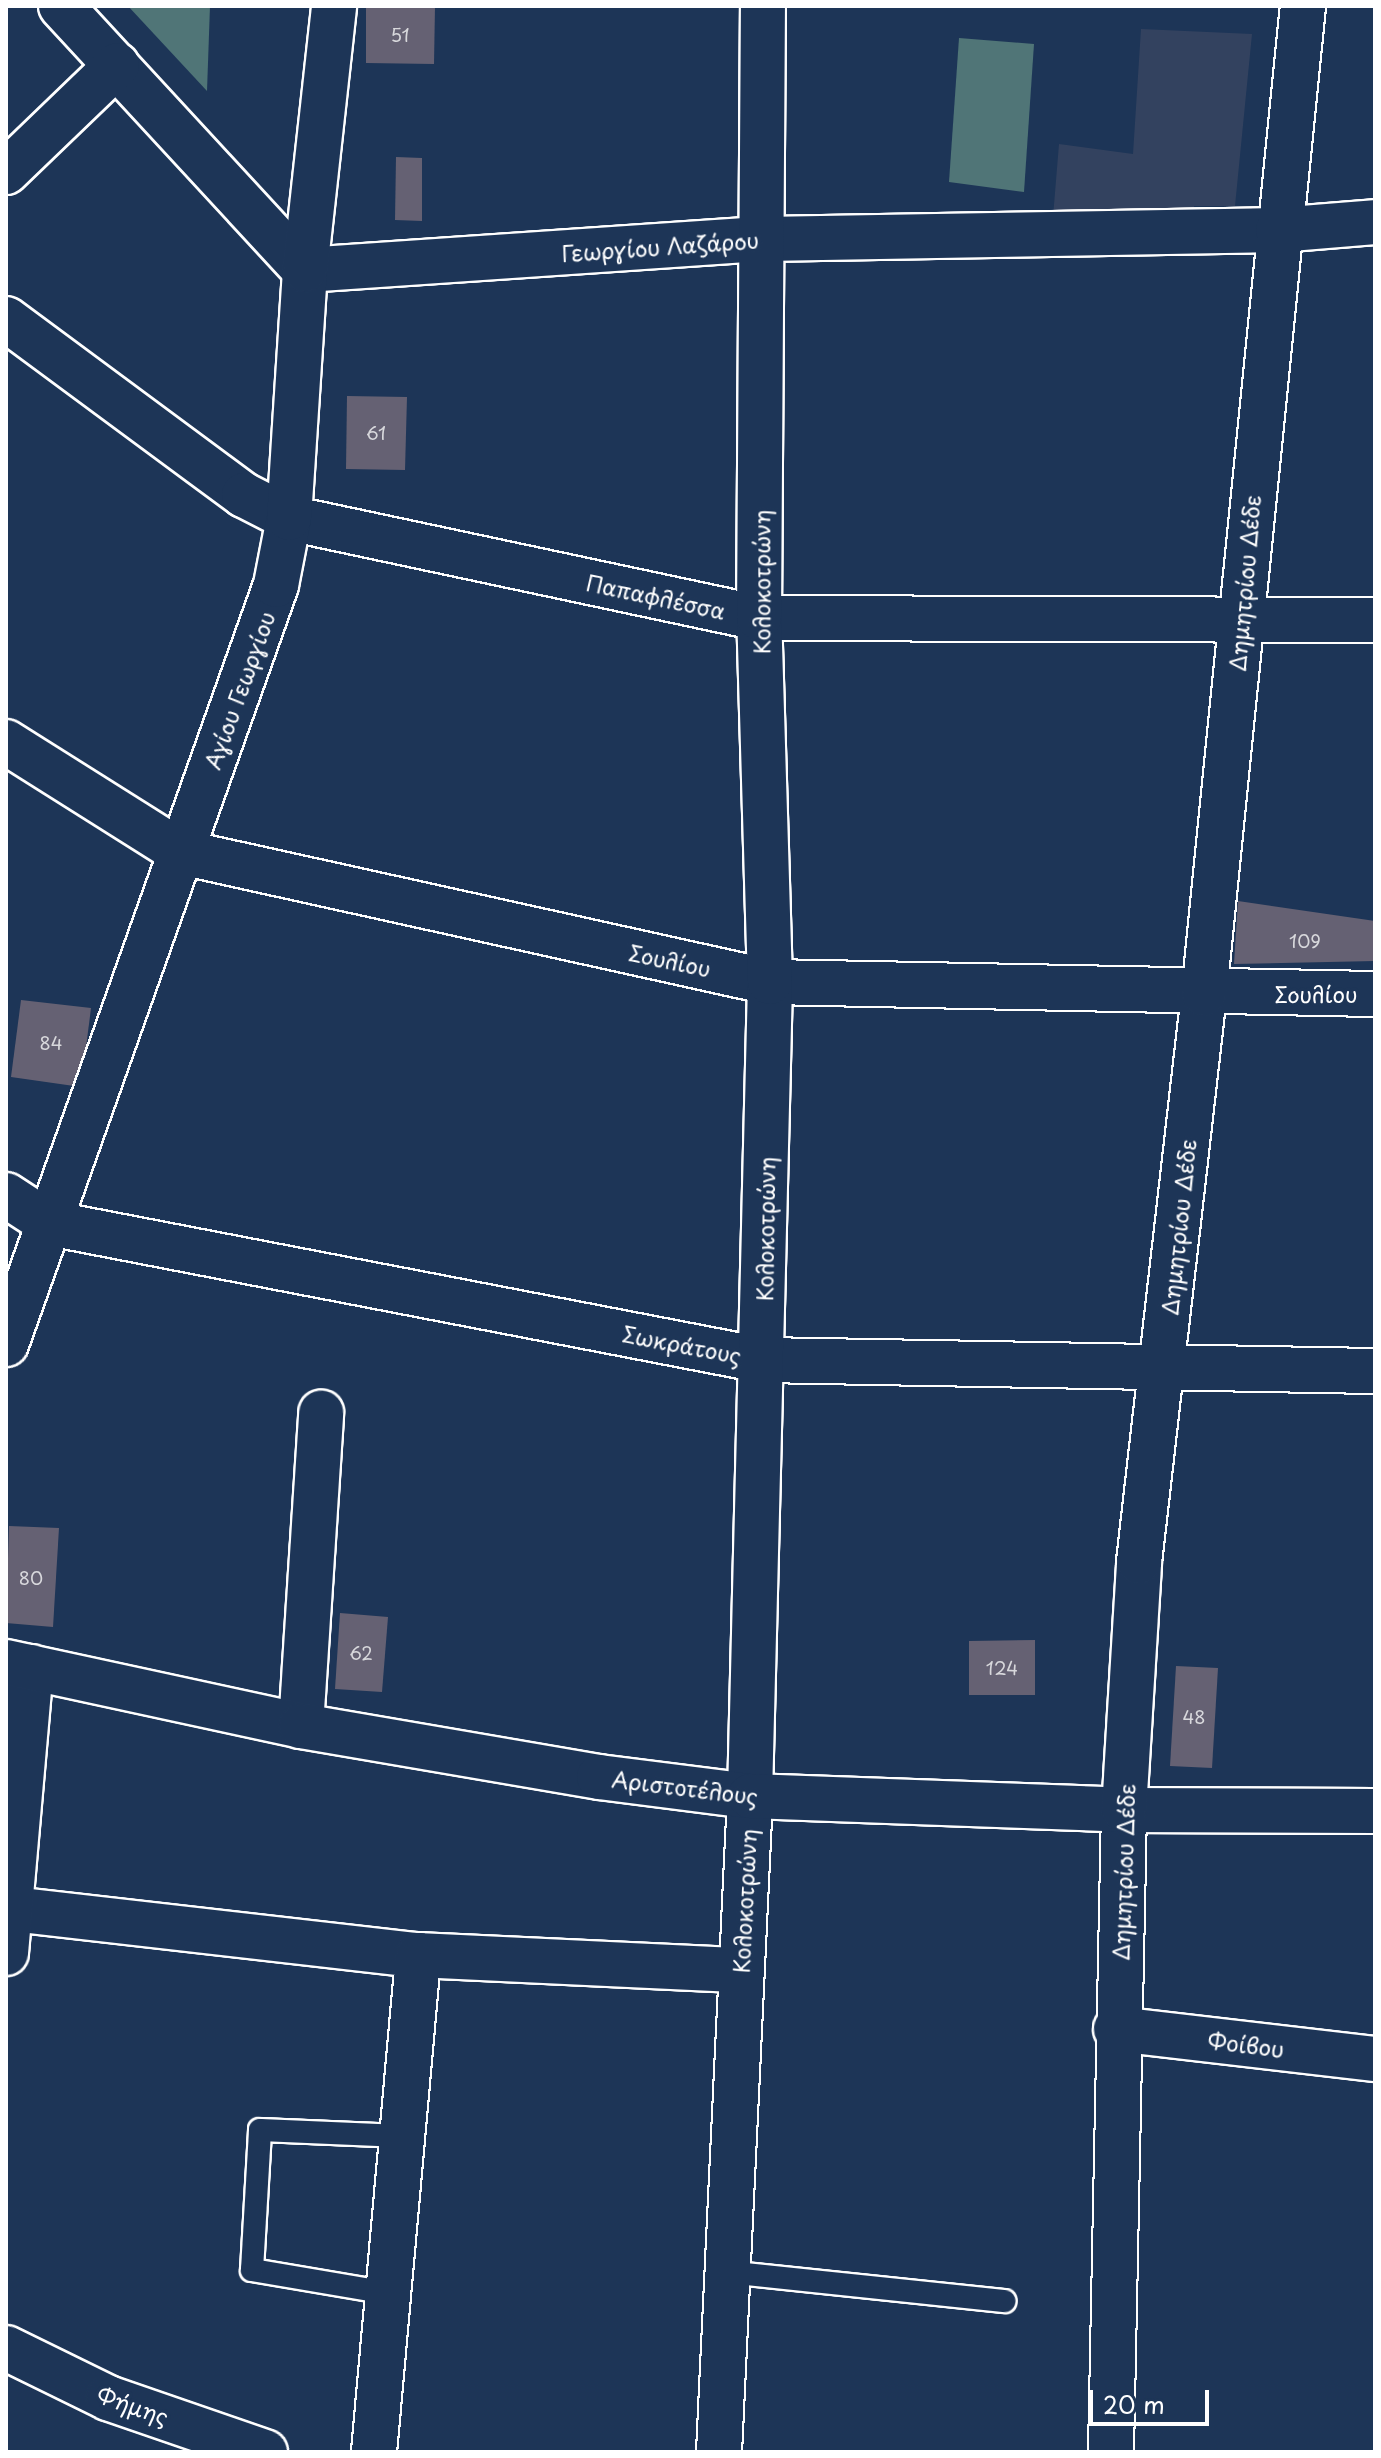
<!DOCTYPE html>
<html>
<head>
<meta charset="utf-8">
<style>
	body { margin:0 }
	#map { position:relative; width:1381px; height:2458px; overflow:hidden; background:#1d3557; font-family:"Playpen Sans",sans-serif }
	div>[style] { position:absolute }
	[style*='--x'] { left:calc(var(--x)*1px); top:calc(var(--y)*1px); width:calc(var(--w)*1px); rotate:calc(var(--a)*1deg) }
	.built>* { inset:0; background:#33425f }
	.green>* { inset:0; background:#507577 }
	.building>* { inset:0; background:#656173 }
	.roads { filter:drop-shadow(2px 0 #fff) drop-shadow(-2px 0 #fff) drop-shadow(0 2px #fff) drop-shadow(0 -2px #fff) }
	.lane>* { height:22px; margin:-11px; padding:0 11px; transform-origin:11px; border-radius:11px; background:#1d3557 }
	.street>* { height:44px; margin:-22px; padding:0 22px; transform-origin:22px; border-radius:22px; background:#1d3557 }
	.secondary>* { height:44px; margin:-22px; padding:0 22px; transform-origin:22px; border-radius:22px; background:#1d3557 }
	span { translate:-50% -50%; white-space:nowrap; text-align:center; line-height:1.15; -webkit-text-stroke:7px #1d3557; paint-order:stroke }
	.number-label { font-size:18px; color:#d8d8dc }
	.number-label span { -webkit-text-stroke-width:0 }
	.street-label { font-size:22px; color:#fff }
	.frame { position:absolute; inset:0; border:8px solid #fff; pointer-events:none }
	.scale { position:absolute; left:1089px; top:2390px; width:120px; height:36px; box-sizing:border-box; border:4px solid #fff; border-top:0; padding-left:10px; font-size:24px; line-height:28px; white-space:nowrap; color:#fff; -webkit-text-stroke:6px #1d3557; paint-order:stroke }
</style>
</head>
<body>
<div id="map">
	<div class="built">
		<div style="clip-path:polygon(1141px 29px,1252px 34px,1235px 206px,1194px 206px,1194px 218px,1053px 217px,1059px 144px,1133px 154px)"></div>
	</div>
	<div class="green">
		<div style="clip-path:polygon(128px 6px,210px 6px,207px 91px)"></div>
		<div style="clip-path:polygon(959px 38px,1034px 44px,1024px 192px,949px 182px)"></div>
	</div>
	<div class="building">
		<div style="clip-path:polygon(366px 6px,435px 6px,434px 64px,366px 63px)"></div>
		<div style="clip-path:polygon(396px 157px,422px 158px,422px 221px,395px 220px)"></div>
		<div style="clip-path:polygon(347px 396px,407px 397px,405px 470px,346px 469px)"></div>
		<div style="clip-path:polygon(1238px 901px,1375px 921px,1375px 961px,1234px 964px)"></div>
		<div style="clip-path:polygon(21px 1000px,91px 1008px,81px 1087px,11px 1077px)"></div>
		<div style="clip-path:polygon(9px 1526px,59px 1528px,53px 1627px,6px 1623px)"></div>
		<div style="clip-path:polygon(340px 1613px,388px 1617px,382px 1692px,335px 1689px)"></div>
		<div style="clip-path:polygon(1035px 1640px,1035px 1695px,969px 1695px,969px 1641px)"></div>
		<div style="clip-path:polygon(1176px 1666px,1218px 1668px,1212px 1768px,1170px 1766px)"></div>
	</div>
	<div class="roads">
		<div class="lane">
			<div style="--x:727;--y:2272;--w:279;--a:6"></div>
			<div style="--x:388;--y:2293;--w:138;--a:-170.4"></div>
			<div style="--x:252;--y:2270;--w:140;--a:-86.7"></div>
			<div style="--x:260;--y:2130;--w:142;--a:2.4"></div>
		</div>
		<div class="street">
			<div style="--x:61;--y:6;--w:359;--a:47.3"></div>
			<div style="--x:305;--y:270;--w:460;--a:-3.9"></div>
			<div style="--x:764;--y:239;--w:514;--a:-1"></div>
			<div style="--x:1278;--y:230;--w:97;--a:-4.7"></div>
			<div style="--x:6;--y:172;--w:154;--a:-43.9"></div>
			<div style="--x:6;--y:319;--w:296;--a:36.5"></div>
			<div style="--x:244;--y:495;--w:51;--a:27.1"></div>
			<div style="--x:289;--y:518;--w:481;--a:12"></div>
			<div style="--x:759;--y:618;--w:616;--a:0.19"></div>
			<div style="--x:6;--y:742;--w:207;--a:32.2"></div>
			<div style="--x:181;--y:852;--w:603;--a:12.45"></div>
			<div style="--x:770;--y:982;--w:605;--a:1.14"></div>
			<div style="--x:6;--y:1195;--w:51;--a:33.1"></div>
			<div style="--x:49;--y:1223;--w:726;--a:10.88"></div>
			<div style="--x:762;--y:1360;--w:613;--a:1.03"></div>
			<div style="--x:301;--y:1726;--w:314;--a:-86.3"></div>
			<div style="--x:12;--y:1909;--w:409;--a:6.5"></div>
			<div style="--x:418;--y:1955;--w:322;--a:2.7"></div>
			<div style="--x:6;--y:1953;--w:287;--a:-85"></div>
			<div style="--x:1116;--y:2029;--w:261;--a:6.6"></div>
			<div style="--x:6;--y:2348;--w:114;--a:26.1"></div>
			<div style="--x:108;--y:2398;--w:166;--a:19"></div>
			<div style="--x:374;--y:2452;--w:499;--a:-84.9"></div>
			<div style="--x:719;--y:2452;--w:657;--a:-87.29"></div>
			<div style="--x:750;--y:1796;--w:814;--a:-88.59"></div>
			<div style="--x:770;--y:982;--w:364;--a:-91.7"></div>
			<div style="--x:759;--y:618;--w:612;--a:-89.63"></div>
			<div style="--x:1111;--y:2452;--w:642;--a:-88.84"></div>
		</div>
		<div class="secondary">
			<div style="--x:6;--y:1344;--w:806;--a:-70.42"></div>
			<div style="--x:276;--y:585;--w:68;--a:-79"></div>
			<div style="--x:289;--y:518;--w:249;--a:-86.3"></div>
			<div style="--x:305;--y:270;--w:266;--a:-83.7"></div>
			<div style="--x:6;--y:1662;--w:302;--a:12.2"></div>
			<div style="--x:301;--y:1726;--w:302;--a:9.7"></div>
			<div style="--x:599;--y:1777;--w:152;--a:7.2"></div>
			<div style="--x:750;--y:1796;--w:374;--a:2.1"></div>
			<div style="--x:1124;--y:1810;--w:251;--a:0.2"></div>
			<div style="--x:1124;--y:1810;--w:248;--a:-86.5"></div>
			<div style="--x:1139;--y:1562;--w:572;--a:-83.47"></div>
			<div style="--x:1204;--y:994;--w:993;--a:-84.28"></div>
		</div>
	</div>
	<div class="number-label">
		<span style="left:400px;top:35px">51</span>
		<span style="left:376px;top:433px">61</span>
		<span style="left:1305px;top:941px">109</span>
		<span style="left:51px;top:1043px">84</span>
		<span style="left:31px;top:1578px">80</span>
		<span style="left:361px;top:1653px">62</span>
		<span style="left:1002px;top:1668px">124</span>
		<span style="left:1194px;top:1717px">48</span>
	</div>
	<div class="street-label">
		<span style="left:660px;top:246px;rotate:-4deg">Γεωργίου Λαζάρου</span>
		<span style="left:761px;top:582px;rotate:-90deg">Κολοκοτρώνη</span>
		<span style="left:1244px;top:583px;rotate:-85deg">Δημητρίου Δέδε</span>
		<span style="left:656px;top:596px;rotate:12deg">Παπαφλέσσα</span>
		<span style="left:239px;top:690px;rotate:-70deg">Αγίου Γεωργίου</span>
		<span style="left:670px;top:960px;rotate:12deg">Σουλίου</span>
		<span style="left:1316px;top:994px">Σουλίου</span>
		<span style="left:1178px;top:1227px;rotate:-84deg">Δημητρίου Δέδε</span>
		<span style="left:765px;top:1229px;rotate:-89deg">Κολοκοτρώνη</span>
		<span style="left:682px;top:1344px;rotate:11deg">Σωκράτους</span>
		<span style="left:685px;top:1787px;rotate:7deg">Αριστοτέλους</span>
		<span style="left:1123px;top:1872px;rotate:-88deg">Δημητρίου Δέδε</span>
		<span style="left:744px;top:1901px;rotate:-87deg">Κολοκοτρώνη</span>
		<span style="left:1246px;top:2044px;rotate:7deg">Φοίβου</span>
		<span style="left:133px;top:2405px;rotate:19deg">Φήμης</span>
	</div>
	<div class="frame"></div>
	<div class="scale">20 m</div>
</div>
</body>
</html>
